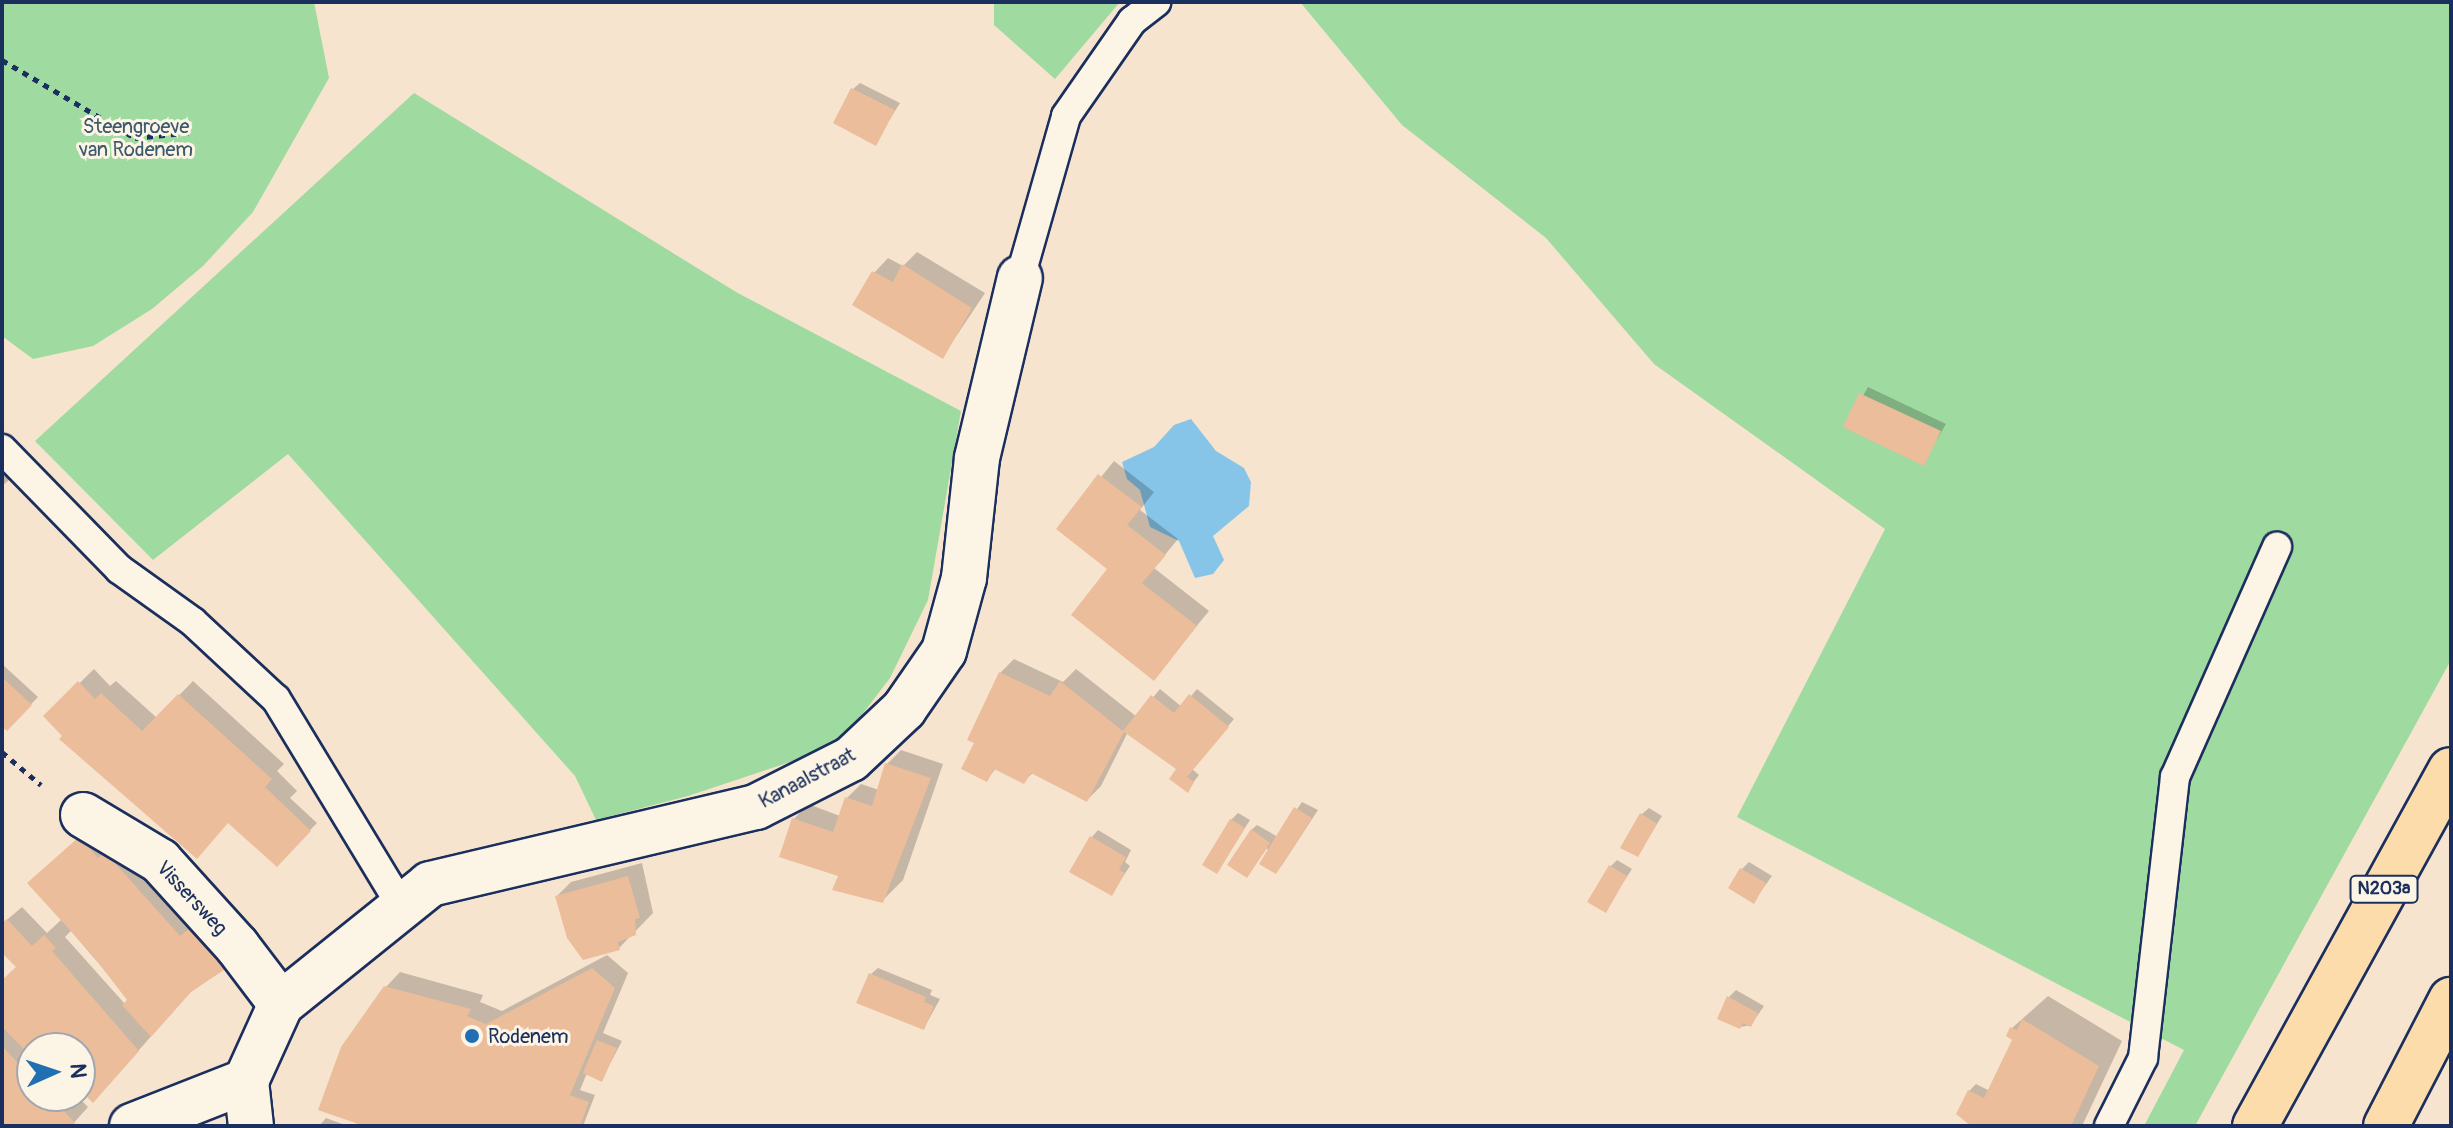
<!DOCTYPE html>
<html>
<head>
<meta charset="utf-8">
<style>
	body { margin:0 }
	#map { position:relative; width:2453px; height:1128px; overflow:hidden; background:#f7e4cf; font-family:Pangolin,sans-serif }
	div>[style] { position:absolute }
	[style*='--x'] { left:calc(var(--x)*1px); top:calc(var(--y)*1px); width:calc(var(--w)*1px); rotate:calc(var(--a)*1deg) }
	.green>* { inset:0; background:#9fdaa0 }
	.water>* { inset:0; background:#87c5e8 }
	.shadow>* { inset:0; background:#0003 }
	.building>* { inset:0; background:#ebbd9b }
	.path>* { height:5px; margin-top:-2.5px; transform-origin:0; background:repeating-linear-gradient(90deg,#1b2f5e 0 6px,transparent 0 12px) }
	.roads { filter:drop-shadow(2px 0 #1b2f5e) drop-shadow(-2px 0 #1b2f5e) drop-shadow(0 2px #1b2f5e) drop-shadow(0 -2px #1b2f5e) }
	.lane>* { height:28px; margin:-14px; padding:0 14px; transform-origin:14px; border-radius:14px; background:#fcf5e5 }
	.street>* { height:44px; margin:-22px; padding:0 22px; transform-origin:22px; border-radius:22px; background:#fcf5e5 }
	.highway>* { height:44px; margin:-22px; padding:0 22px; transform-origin:22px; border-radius:22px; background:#fddcac }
	.dots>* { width:22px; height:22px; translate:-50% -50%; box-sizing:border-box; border:4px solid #fcf5e5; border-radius:50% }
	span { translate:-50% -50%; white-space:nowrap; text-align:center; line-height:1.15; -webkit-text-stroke:6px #fcf5e5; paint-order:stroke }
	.shield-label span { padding:2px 6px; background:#fcf5e5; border:2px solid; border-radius:6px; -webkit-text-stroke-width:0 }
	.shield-label { font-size:18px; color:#1b2f5e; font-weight:700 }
	.park-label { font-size:20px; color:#3c5a6e }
	.street-label { font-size:20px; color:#1b2f5e }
	.poi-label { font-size:20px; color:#1b2f5e }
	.left { translate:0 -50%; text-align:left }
	.frame { position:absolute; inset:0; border:4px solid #1b2f5e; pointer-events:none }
	.north { position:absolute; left:16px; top:1032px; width:80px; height:80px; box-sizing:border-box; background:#fcf5e5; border:2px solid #a2a6af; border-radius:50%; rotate:87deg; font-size:22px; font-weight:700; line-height:32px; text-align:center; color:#1b2f5e }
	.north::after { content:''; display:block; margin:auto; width:28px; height:36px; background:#1f6fb2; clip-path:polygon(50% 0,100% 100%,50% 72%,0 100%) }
</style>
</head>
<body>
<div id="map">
	<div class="green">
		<div style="clip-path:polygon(2px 2px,314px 2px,329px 78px,253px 212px,203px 266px,152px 309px,93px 346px,33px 359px,2px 336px)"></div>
		<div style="clip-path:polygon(994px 2px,1120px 2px,1055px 79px,994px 25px)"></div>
		<div style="clip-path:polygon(1300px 2px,2451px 2px,2451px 660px,2195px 1126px,2144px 1126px,2184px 1050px,1737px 817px,1885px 529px,1654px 364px,1546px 238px,1402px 125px)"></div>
		<div style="clip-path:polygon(414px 93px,736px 292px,961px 411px,928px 600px,890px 678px,838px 746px,688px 796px,596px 820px,575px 776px,288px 454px,153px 560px,35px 441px)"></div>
	</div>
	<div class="water">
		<div style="clip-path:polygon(1191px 419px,1216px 451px,1244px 468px,1251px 482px,1249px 506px,1213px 536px,1224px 560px,1213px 574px,1195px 578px,1179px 541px,1150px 527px,1140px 490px,1127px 479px,1122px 462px,1154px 447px,1174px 425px)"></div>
	</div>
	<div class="shadow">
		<div style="clip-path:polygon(860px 83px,900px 103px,875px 143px,853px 89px)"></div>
		<div style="clip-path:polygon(917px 252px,985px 293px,943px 356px,874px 273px,888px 258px,903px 266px)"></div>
		<div style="clip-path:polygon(1868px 387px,1946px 424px,1923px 463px,1846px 426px)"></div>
		<div style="clip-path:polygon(2px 447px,16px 474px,2px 486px)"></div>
		<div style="clip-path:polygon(1114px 461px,1154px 492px,1140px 510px,1178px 539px,1154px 568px,1209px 611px,1154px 678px,1110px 569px,1059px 529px)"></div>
		<div style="clip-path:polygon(1014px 659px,1063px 682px,1076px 669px,1137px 717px,1160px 689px,1182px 707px,1197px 689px,1234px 719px,1192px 769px,1199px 775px,1187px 790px,1179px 769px,1128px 732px,1101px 786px,1087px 800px,1034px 772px,1024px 781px,996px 768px,987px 780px,976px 745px,1000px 673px)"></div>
		<div style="clip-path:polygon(2px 664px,38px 697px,7px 729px,2px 724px)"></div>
		<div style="clip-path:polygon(94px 669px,110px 686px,116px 681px,157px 718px,193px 681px,284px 764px,277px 771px,297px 791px,290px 798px,317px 823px,277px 864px,229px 821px,65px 736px,46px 716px)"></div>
		<div style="clip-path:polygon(901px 750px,943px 764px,903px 880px,883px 900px,834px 889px,840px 875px,782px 856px,794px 819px,808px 804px,840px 816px,847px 798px,861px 784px,879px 790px,887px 764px)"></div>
		<div style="clip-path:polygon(1302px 802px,1318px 810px,1282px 865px,1276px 872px,1267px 848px,1247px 876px,1250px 831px,1257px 825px,1278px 837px)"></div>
		<div style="clip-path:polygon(1649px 808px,1662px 816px,1637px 855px,1642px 814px)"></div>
		<div style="clip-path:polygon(1238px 813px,1250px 820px,1217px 872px,1231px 820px)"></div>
		<div style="clip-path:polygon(evenodd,94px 824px,195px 924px,194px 988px,107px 1086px,80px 1088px,80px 1048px,32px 1048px,32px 1096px,77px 1096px,88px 1107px,71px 1126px,2px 1126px,2px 982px,18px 966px,2px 950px,2px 924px,22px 907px,47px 933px,61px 920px,29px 883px,94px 824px,71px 931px,130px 1000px,125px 1004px,65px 937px,71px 931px)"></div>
		<div style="clip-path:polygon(1098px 830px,1131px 850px,1125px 862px,1130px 866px,1112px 893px,1092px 837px)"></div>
		<div style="clip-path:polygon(1617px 860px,1632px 869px,1605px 910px,1611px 866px)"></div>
		<div style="clip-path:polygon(1749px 862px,1772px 876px,1754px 901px,1742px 869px)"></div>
		<div style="clip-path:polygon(642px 863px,653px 913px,619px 948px,557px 896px,571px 882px)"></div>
		<div style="clip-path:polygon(607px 955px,628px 973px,603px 1033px,622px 1041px,602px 1079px,587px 1073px,580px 1090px,595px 1095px,583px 1126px,372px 1126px,386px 987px,400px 972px,483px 995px,480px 1002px,502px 1011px)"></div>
		<div style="clip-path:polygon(878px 968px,932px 990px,930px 995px,940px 999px,924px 1028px,871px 974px)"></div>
		<div style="clip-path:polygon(1736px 990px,1764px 1006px,1751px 1025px,1740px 1027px,1729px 997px)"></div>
		<div style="clip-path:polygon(2048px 996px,2122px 1041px,2082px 1126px,1973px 1126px,1969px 1091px,1976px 1084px,1990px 1091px,2015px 1039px,2012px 1028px)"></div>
		<div style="clip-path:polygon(326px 1118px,348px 1126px,319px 1126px)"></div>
	</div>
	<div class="building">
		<div style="clip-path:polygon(851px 88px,895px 110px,876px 146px,833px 123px)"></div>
		<div style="clip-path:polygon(902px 264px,972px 308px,943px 359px,852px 305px,872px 271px,893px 282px)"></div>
		<div style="clip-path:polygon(1859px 393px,1941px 431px,1924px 466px,1843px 427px)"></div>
		<div style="clip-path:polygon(1098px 474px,1142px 507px,1127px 525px,1166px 555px,1142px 583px,1197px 626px,1154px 681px,1071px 615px,1107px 569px,1056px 529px)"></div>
		<div style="clip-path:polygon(999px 672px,1050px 696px,1060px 681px,1123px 731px,1151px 695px,1174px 713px,1189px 694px,1229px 727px,1187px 777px,1194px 782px,1188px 793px,1169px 779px,1176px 769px,1124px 732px,1087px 802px,1031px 773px,1024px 784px,994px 769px,987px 782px,961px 769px,974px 743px,967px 740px)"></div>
		<div style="clip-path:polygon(2px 677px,32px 705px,7px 731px,2px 727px)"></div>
		<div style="clip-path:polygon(78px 681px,95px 699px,101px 693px,142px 731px,178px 694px,272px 779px,265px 787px,311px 831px,277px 867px,228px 823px,197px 859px,59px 739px,62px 736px,43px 716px)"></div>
		<div style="clip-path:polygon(885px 763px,931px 778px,883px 903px,832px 890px,838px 876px,779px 857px,792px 818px,833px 832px,845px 797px,872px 806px)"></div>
		<div style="clip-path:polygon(1294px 807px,1312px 818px,1276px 874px,1259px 864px)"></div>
		<div style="clip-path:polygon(1640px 813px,1657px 824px,1638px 857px,1620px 848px)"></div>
		<div style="clip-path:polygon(1230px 819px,1245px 828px,1217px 874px,1202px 865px)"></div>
		<div style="clip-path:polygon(1251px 829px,1270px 843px,1247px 878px,1227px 865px)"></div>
		<div style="clip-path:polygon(1090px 836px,1126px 857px,1119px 870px,1125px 873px,1112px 896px,1069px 872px)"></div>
		<div style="clip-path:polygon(79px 837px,98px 858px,105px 852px,180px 936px,203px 918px,233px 964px,191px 992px,151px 1037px,122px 1005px,127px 1000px,90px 952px,27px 883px)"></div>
		<div style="clip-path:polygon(1609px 865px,1627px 876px,1606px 913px,1587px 902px)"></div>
		<div style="clip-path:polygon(1740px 868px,1766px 883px,1754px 904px,1728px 888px)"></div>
		<div style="clip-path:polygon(628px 876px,640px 918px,635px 919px,636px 935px,618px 942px,620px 950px,583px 960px,567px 938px,555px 896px)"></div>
		<div style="clip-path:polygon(7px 919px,32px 946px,44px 935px,56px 948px,52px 951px,139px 1051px,93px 1103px,80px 1090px,80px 1048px,32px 1048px,32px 1057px,2px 1027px,2px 980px,16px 967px,2px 953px,2px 923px)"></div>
		<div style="clip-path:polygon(592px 968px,615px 988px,570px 1095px,589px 1102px,580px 1126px,364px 1126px,318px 1110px,341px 1047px,384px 986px,471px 1009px,467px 1016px,486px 1024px)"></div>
		<div style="clip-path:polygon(869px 973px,926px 997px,924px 1002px,934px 1006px,924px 1030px,856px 1003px)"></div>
		<div style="clip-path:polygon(1727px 996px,1758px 1013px,1751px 1027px,1743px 1023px,1740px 1029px,1717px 1019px)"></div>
		<div style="clip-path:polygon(2022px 1019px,2099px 1066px,2071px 1126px,1971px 1126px,1956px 1114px,1968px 1090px,1984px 1098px,2012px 1040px,2006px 1036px,2010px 1027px,2017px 1030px)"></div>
		<div style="clip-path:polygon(597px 1040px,617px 1048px,602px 1082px,583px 1073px)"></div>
		<div style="clip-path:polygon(2px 1046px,32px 1078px,32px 1096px,50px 1096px,75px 1123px,72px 1126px,2px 1126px)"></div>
	</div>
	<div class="path">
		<div style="--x:2;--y:60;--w:154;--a:30.4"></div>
		<div style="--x:135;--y:138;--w:58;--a:-5.9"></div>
		<div style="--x:2;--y:752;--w:51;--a:40.2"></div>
	</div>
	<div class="roads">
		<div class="lane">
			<div style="--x:1020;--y:278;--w:168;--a:-74.1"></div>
			<div style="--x:1066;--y:116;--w:116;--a:-55.2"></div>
			<div style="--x:1132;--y:21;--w:31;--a:-38"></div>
			<div style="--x:2;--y:449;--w:168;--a:45.7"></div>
			<div style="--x:119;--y:569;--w:91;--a:35.6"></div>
			<div style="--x:193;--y:622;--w:113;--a:42.9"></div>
			<div style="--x:276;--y:699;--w:243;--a:58.8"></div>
			<div style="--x:2109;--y:1126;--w:76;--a:-63.4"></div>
			<div style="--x:2143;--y:1058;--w:283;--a:-83.5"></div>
			<div style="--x:2175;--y:777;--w:252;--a:-66.1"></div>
		</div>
		<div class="street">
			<div style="--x:83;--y:815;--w:90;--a:30.9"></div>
			<div style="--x:160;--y:861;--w:115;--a:47.8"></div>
			<div style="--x:237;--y:946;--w:73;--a:52.8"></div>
			<div style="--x:246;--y:1081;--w:85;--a:-65.6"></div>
			<div style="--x:281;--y:1004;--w:191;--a:-38.8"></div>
			<div style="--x:430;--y:884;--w:335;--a:-13.3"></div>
			<div style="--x:756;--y:807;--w:106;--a:-26.8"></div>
			<div style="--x:851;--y:759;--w:73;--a:-43.3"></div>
			<div style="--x:904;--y:709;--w:70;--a:-55.4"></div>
			<div style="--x:944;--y:651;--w:76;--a:-74.7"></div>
			<div style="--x:964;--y:578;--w:121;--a:-83.8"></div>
			<div style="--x:977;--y:458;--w:185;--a:-76.6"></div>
			<div style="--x:246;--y:1081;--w:45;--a:83.7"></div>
			<div style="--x:132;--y:1126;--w:123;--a:-21.5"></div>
		</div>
		<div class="highway">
			<div style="--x:2255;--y:1126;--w:406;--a:-61.2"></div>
			<div style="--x:2386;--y:1126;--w:142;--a:-62.7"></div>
		</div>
	</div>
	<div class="dots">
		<div style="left:472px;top:1036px;background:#1f6fb2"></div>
	</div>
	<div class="shield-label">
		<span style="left:2384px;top:889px">N203a</span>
	</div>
	<div class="park-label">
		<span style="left:136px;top:138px">Steengroeve<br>van Rodenem</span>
	</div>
	<div class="street-label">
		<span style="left:807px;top:778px;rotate:-28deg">Kanaalstraat</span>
		<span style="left:192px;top:898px;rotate:47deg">Vissersweg</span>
	</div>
	<div class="poi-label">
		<span class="left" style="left:488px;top:1036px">Rodenem</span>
	</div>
	<div class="frame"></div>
	<div class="north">N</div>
</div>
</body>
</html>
